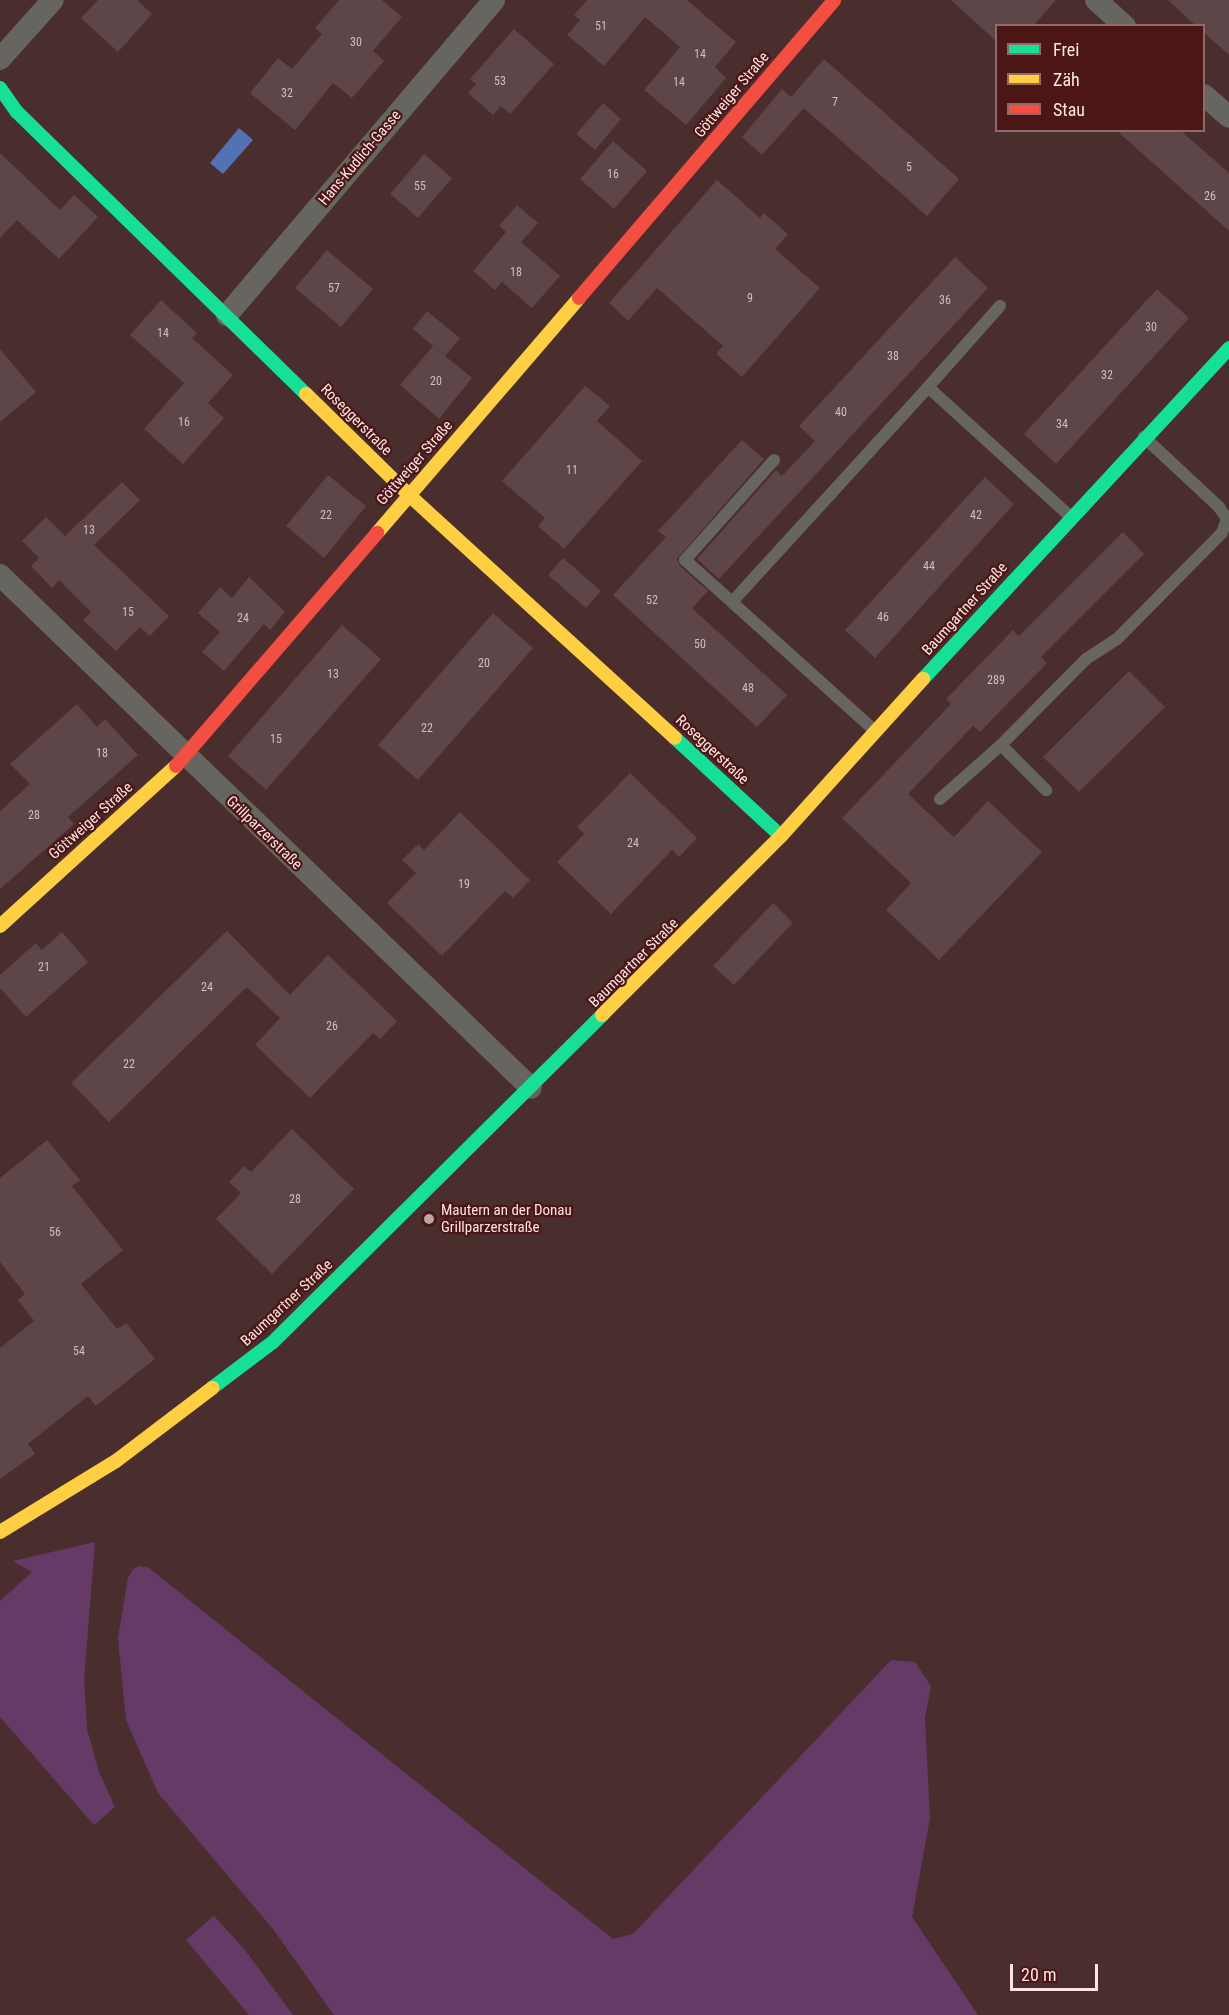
<!DOCTYPE html>
<html>
<head>
<meta charset="utf-8">
<style>
	body { margin:0 }
	#map { position:relative; width:1229px; height:2015px; overflow:hidden; background:#4a2d2d; font-family:"Roboto Condensed",sans-serif }
	div>[style] { position:absolute }
	[style*='--x'] { left:calc(var(--x)*1px); top:calc(var(--y)*1px); width:calc(var(--w)*1px); rotate:calc(var(--a)*1deg) }
	.green>* { inset:0; background:#663a67 }
	.water>* { inset:0; background:#5372b4 }
	.building>* { inset:0; background:#5d4548 }
	.lane>* { height:12px; margin:-6px; padding:0 6px; transform-origin:6px; border-radius:6px; background:#66655f }
	.street>* { height:22px; margin:-11px; padding:0 11px; transform-origin:11px; border-radius:11px; background:#66655f }
	.fast>* { height:14px; margin:-7px; padding:0 7px; transform-origin:7px; border-radius:7px; background:#16e098 }
	.slow>* { height:14px; margin:-7px; padding:0 7px; transform-origin:7px; border-radius:7px; background:#ffcf43 }
	.jam>* { height:14px; margin:-7px; padding:0 7px; transform-origin:7px; border-radius:7px; background:#f24e42 }
	.dots>* { width:16px; height:16px; translate:-50% -50%; box-sizing:border-box; border:3px solid #4c1617; border-radius:50% }
	span { translate:-50% -50%; white-space:nowrap; text-align:center; line-height:1.15; -webkit-text-stroke:4.5px #4c1617; paint-order:stroke }
	.number-label { font-size:12px; color:#d4bebd }
	.number-label span { -webkit-text-stroke-width:0 }
	.street-label { font-size:15px; color:#fce6e4 }
	.poi-label { font-size:15px; color:#fce6e4 }
	.left { translate:0 -50%; text-align:left }
	.legend { position:absolute; left:995px; top:24px; width:210px; height:108px; box-sizing:border-box; background:#4c1617; border:2px solid #926969; margin:0; padding:8px 10px; list-style:none; font-size:18px; color:#fce6e4 }
	.legend li { display:flex; align-items:center; gap:12px; height:30px }
	.legend b { width:30px; border:2px solid #926969 }
	.scale { position:absolute; left:1010px; top:1964px; width:88px; height:27px; box-sizing:border-box; border:3px solid #fce6e4; border-top:0; padding-left:8px; font-size:18px; line-height:21px; white-space:nowrap; color:#fce6e4; -webkit-text-stroke:4px #4c1617; paint-order:stroke }
</style>
</head>
<body>
<div id="map">
	<div class="green">
		<div style="clip-path:polygon(95px 1542px,84px 1680px,87px 1729px,99px 1772px,115px 1807px,94px 1825px,0 1717px,0 1601px,32px 1572px,13px 1561px)"></div>
		<div style="clip-path:polygon(140px 1566px,149px 1568px,613px 1939px,633px 1934px,891px 1660px,915px 1662px,931px 1686px,925px 1718px,930px 1818px,912px 1917px,978px 2015px,334px 2015px,273px 1929px,158px 1793px,126px 1720px,118px 1638px,128px 1578px,133px 1569px)"></div>
		<div style="clip-path:polygon(214px 1916px,245px 1950px,293px 2015px,249px 2015px,186px 1940px)"></div>
	</div>
	<div class="water">
		<div style="clip-path:polygon(239px 128px,253px 140px,223px 174px,210px 163px)"></div>
	</div>
	<div class="building">
		<div style="clip-path:polygon(98px 0,137px 0,152px 14px,118px 52px,81px 18px)"></div>
		<div style="clip-path:polygon(339px 0,382px 0,402px 17px,373px 51px,384px 61px,352px 98px,333px 83px,295px 130px,250px 93px,278px 58px,292px 69px,322px 34px,315px 28px)"></div>
		<div style="clip-path:polygon(587px 0,687px 0,736px 42px,715px 67px,726px 78px,686px 125px,644px 90px,680px 47px,645px 17px,604px 66px,567px 35px,580px 20px,574px 15px)"></div>
		<div style="clip-path:polygon(951px 0,1056px 0,1033px 26px,996px 26px,996px 41px)"></div>
		<div style="clip-path:polygon(1168px 0,1229px 0,1229px 55px,1203px 32px,1203px 26px,1196px 26px)"></div>
		<div style="clip-path:polygon(514px 29px,554px 64px,510px 114px,501px 106px,493px 115px,468px 93px,476px 84px,470px 79px)"></div>
		<div style="clip-path:polygon(824px 59px,959px 179px,927px 216px,791px 97px)"></div>
		<div style="clip-path:polygon(782px 89px,804px 108px,762px 155px,742px 137px)"></div>
		<div style="clip-path:polygon(603px 103px,621px 119px,595px 150px,576px 134px)"></div>
		<div style="clip-path:polygon(1116px 130px,1180px 130px,1229px 173px,1229px 231px)"></div>
		<div style="clip-path:polygon(613px 141px,647px 171px,614px 209px,580px 179px)"></div>
		<div style="clip-path:polygon(0 153px,60px 210px,74px 195px,98px 217px,59px 259px,17px 220px,0 238px)"></div>
		<div style="clip-path:polygon(424px 154px,452px 178px,418px 218px,390px 194px)"></div>
		<div style="clip-path:polygon(717px 180px,760px 218px,764px 213px,788px 234px,775px 249px,820px 288px,742px 377px,716px 354px,723px 346px,657px 288px,628px 321px,609px 303px)"></div>
		<div style="clip-path:polygon(517px 205px,538px 223px,521px 242px,560px 276px,532px 308px,502px 282px,495px 290px,473px 271px,506px 232px,499px 226px)"></div>
		<div style="clip-path:polygon(327px 250px,373px 289px,341px 327px,295px 288px)"></div>
		<div style="clip-path:polygon(955px 257px,988px 288px,719px 579px,697px 559px,776px 470px,782px 476px,815px 441px,799px 426px)"></div>
		<div style="clip-path:polygon(1157px 289px,1189px 318px,1056px 464px,1024px 434px)"></div>
		<div style="clip-path:polygon(161px 300px,197px 333px,192px 338px,233px 375px,208px 403px,224px 418px,183px 464px,144px 429px,184px 383px,130px 335px)"></div>
		<div style="clip-path:polygon(427px 311px,460px 338px,445px 356px,413px 329px)"></div>
		<div style="clip-path:polygon(433px 346px,472px 378px,439px 419px,400px 385px)"></div>
		<div style="clip-path:polygon(0 349px,36px 392px,0 422px)"></div>
		<div style="clip-path:polygon(585px 386px,610px 406px,597px 421px,642px 461px,564px 549px,538px 526px,545px 518px,502px 481px)"></div>
		<div style="clip-path:polygon(742px 440px,764px 459px,677px 559px,680px 566px,708px 591px,692px 608px,787px 695px,757px 727px,613px 595px,666px 537px,658px 531px)"></div>
		<div style="clip-path:polygon(328px 475px,366px 506px,324px 558px,286px 526px)"></div>
		<div style="clip-path:polygon(985px 477px,1014px 504px,875px 658px,845px 630px)"></div>
		<div style="clip-path:polygon(122px 482px,140px 500px,94px 545px,169px 616px,150px 636px,140px 627px,116px 651px,83px 620px,91px 612px,59px 580px,52px 588px,31px 566px,39px 558px,22px 541px,46px 517px,65px 536px)"></div>
		<div style="clip-path:polygon(1123px 532px,1144px 554px,1041px 657px,1047px 663px,980px 732px,973px 726px,908px 794px,954px 837px,988px 801px,1042px 852px,939px 960px,886px 910px,911px 883px,842px 818px,951px 704px,946px 699px,1013px 630px,1019px 636px)"></div>
		<div style="clip-path:polygon(563px 558px,601px 591px,586px 608px,548px 575px)"></div>
		<div style="clip-path:polygon(249px 577px,285px 612px,270px 630px,264px 624px,224px 671px,202px 652px,220px 632px,198px 613px,220px 587px,232px 598px)"></div>
		<div style="clip-path:polygon(493px 613px,533px 648px,418px 780px,378px 745px)"></div>
		<div style="clip-path:polygon(342px 625px,381px 659px,266px 790px,228px 756px)"></div>
		<div style="clip-path:polygon(1129px 671px,1165px 707px,1079px 792px,1043px 757px)"></div>
		<div style="clip-path:polygon(77px 704px,97px 727px,105px 719px,138px 755px,68px 817px,74px 824px,0 889px,0 811px,30px 784px,10px 764px)"></div>
		<div style="clip-path:polygon(630px 773px,697px 838px,679px 857px,672px 850px,611px 914px,557px 862px,584px 834px,577px 827px)"></div>
		<div style="clip-path:polygon(460px 812px,530px 880px,513px 898px,505px 891px,442px 956px,387px 903px,416px 873px,402px 860px,418px 844px,424px 850px)"></div>
		<div style="clip-path:polygon(773px 903px,793px 923px,734px 985px,713px 966px)"></div>
		<div style="clip-path:polygon(227px 931px,290px 995px,328px 955px,397px 1021px,380px 1039px,373px 1033px,310px 1098px,255px 1045px,280px 1018px,247px 987px,109px 1122px,71px 1083px)"></div>
		<div style="clip-path:polygon(62px 932px,88px 962px,26px 1017px,0 988px,0 975px,36px 943px,42px 950px)"></div>
		<div style="clip-path:polygon(292px 1129px,354px 1189px,272px 1274px,216px 1219px,241px 1193px,229px 1182px,244px 1166px,251px 1172px)"></div>
		<div style="clip-path:polygon(47px 1140px,80px 1180px,72px 1186px,123px 1250px,81px 1284px,117px 1329px,126px 1323px,155px 1359px,96px 1406px,88px 1396px,28px 1444px,35px 1454px,0 1479px,0 1348px,34px 1321px,18px 1300px,25px 1294px,0 1262px,0 1178px)"></div>
	</div>
	<div class="lane">
		<div style="--x:1000;--y:306;--w:108;--a:131.6"></div>
		<div style="--x:928;--y:387;--w:193;--a:42.3"></div>
		<div style="--x:732;--y:602;--w:63;--a:-138.2"></div>
		<div style="--x:685;--y:560;--w:134;--a:-48.3"></div>
		<div style="--x:874;--y:730;--w:191;--a:-138"></div>
		<div style="--x:732;--y:602;--w:291;--a:-47.6"></div>
		<div style="--x:1001;--y:745;--w:64;--a:45"></div>
		<div style="--x:940;--y:799;--w:81;--a:-41.5"></div>
		<div style="--x:1001;--y:745;--w:121;--a:-45.3"></div>
		<div style="--x:1086;--y:659;--w:37;--a:-33"></div>
		<div style="--x:1117;--y:639;--w:149;--a:-45.3"></div>
		<div style="--x:1222;--y:533;--w:15;--a:-70"></div>
		<div style="--x:1227;--y:519;--w:14;--a:-124"></div>
		<div style="--x:1219;--y:507;--w:103;--a:-137"></div>
	</div>
	<div class="street">
		<div style="--x:1096;--y:0;--w:39;--a:42"></div>
		<div style="--x:0;--y:59;--w:79;--a:-48.1"></div>
		<div style="--x:1204;--y:95;--w:33;--a:41"></div>
		<div style="--x:227;--y:315;--w:413;--a:-49.7"></div>
		<div style="--x:0;--y:575;--w:738;--a:44.01"></div>
	</div>
	<div class="fast">
		<div style="--x:0;--y:88;--w:29;--a:55"></div>
		<div style="--x:17;--y:112;--w:404;--a:44.3"></div>
		<div style="--x:923;--y:679;--w:451;--a:-47.2"></div>
		<div style="--x:675;--y:738;--w:144;--a:42.8"></div>
		<div style="--x:212;--y:1388;--w:76;--a:-37"></div>
		<div style="--x:273;--y:1342;--w:464;--a:-44.8"></div>
	</div>
	<div class="slow">
		<div style="--x:306;--y:394;--w:144;--a:44.4"></div>
		<div style="--x:409;--y:495;--w:360;--a:42.4"></div>
		<div style="--x:377;--y:533;--w:310;--a:-49.3"></div>
		<div style="--x:0;--y:926;--w:238;--a:-42.3"></div>
		<div style="--x:602;--y:1015;--w:253;--a:-45"></div>
		<div style="--x:781;--y:836;--w:212;--a:-47.9"></div>
		<div style="--x:0;--y:1532;--w:136;--a:-31.5"></div>
		<div style="--x:116;--y:1461;--w:121;--a:-37.2"></div>
	</div>
	<div class="jam">
		<div style="--x:579;--y:298;--w:392;--a:-49.4"></div>
		<div style="--x:176;--y:766;--w:308;--a:-49.2"></div>
	</div>
	<div class="dots">
		<div style="left:429px;top:1219px;background:#bea5a4"></div>
	</div>
	<div class="number-label">
		<span style="left:601px;top:27px">51</span>
		<span style="left:356px;top:43px">30</span>
		<span style="left:700px;top:55px">14</span>
		<span style="left:500px;top:82px">53</span>
		<span style="left:679px;top:83px">14</span>
		<span style="left:287px;top:94px">32</span>
		<span style="left:835px;top:103px">7</span>
		<span style="left:909px;top:168px">5</span>
		<span style="left:613px;top:175px">16</span>
		<span style="left:420px;top:187px">55</span>
		<span style="left:1210px;top:197px">26</span>
		<span style="left:516px;top:273px">18</span>
		<span style="left:334px;top:289px">57</span>
		<span style="left:750px;top:299px">9</span>
		<span style="left:945px;top:301px">36</span>
		<span style="left:1151px;top:328px">30</span>
		<span style="left:163px;top:334px">14</span>
		<span style="left:893px;top:357px">38</span>
		<span style="left:1107px;top:376px">32</span>
		<span style="left:436px;top:382px">20</span>
		<span style="left:841px;top:413px">40</span>
		<span style="left:184px;top:423px">16</span>
		<span style="left:1062px;top:425px">34</span>
		<span style="left:572px;top:471px">11</span>
		<span style="left:326px;top:516px">22</span>
		<span style="left:976px;top:516px">42</span>
		<span style="left:89px;top:531px">13</span>
		<span style="left:929px;top:567px">44</span>
		<span style="left:652px;top:601px">52</span>
		<span style="left:128px;top:613px">15</span>
		<span style="left:883px;top:618px">46</span>
		<span style="left:243px;top:619px">24</span>
		<span style="left:700px;top:645px">50</span>
		<span style="left:484px;top:664px">20</span>
		<span style="left:333px;top:675px">13</span>
		<span style="left:996px;top:681px">289</span>
		<span style="left:748px;top:689px">48</span>
		<span style="left:427px;top:729px">22</span>
		<span style="left:276px;top:740px">15</span>
		<span style="left:102px;top:754px">18</span>
		<span style="left:34px;top:816px">28</span>
		<span style="left:633px;top:844px">24</span>
		<span style="left:464px;top:885px">19</span>
		<span style="left:44px;top:968px">21</span>
		<span style="left:207px;top:988px">24</span>
		<span style="left:332px;top:1027px">26</span>
		<span style="left:129px;top:1065px">22</span>
		<span style="left:295px;top:1200px">28</span>
		<span style="left:55px;top:1233px">56</span>
		<span style="left:79px;top:1352px">54</span>
	</div>
	<div class="street-label">
		<span style="left:732px;top:95px;rotate:-50deg">Göttweiger Straße</span>
		<span style="left:360px;top:158px;rotate:-50deg">Hans-Kudlich-Gasse</span>
		<span style="left:356px;top:420px;rotate:45deg">Roseggerstraße</span>
		<span style="left:415px;top:463px;rotate:-49deg">Göttweiger Straße</span>
		<span style="left:965px;top:609px;rotate:-48deg">Baumgartner Straße</span>
		<span style="left:712px;top:750px;rotate:43deg">Roseggerstraße</span>
		<span style="left:91px;top:821px;rotate:-42deg">Göttweiger Straße</span>
		<span style="left:264px;top:833px;rotate:44deg">Grillparzerstraße</span>
		<span style="left:634px;top:963px;rotate:-45deg">Baumgartner Straße</span>
		<span style="left:287px;top:1303px;rotate:-43deg">Baumgartner Straße</span>
	</div>
	<div class="poi-label">
		<span class="left" style="left:441px;top:1219px">Mautern an der Donau<br>Grillparzerstraße</span>
	</div>
	<ul class="legend">
	<li><b style="height:8px;background:#16e098"></b>Frei</li>
	<li><b style="height:8px;background:#ffcf43"></b>Zäh</li>
	<li><b style="height:8px;background:#f24e42"></b>Stau</li>
	</ul>
	<div class="scale">20 m</div>
</div>
</body>
</html>
